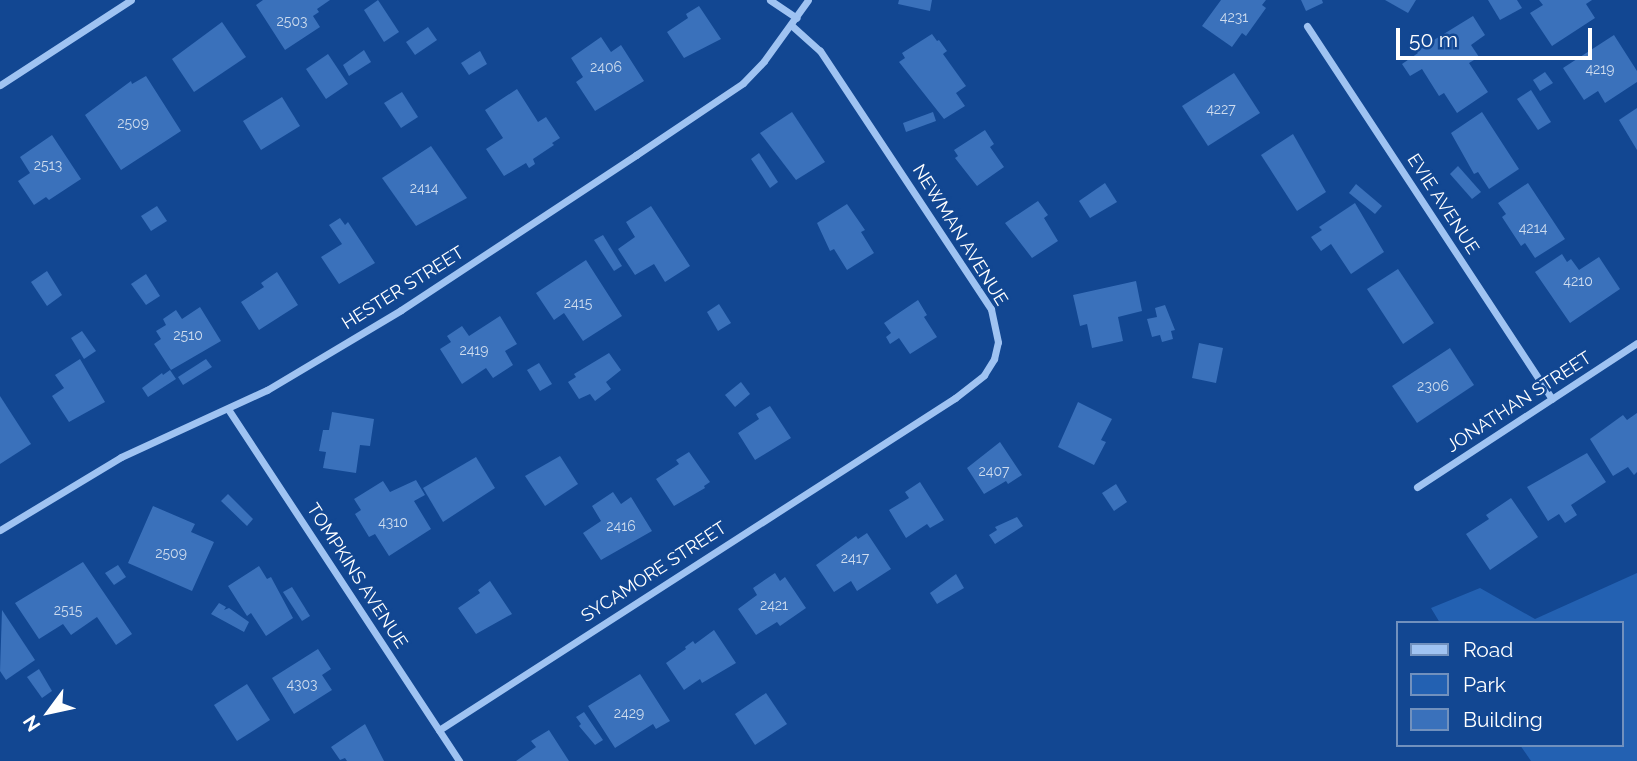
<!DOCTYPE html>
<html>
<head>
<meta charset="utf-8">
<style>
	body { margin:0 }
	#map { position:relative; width:1637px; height:761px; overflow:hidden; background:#124792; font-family:Raleway,sans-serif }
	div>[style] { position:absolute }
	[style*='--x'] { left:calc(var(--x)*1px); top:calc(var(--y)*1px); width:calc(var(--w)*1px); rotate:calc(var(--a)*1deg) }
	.green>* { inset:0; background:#2361b2 }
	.building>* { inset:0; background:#3a71bb }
	.street>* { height:7px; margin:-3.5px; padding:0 3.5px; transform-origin:3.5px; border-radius:3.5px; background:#9fc3f2 }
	span { translate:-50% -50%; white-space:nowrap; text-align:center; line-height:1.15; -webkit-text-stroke:5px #124792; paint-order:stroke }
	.number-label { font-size:14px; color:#cedcee }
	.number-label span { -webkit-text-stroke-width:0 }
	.street-label { font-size:18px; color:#fff }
	.legend { position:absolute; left:1396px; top:621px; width:228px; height:126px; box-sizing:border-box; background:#124792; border:2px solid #7191be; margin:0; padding:9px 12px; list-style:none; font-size:21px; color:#fff }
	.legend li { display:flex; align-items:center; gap:14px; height:35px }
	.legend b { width:35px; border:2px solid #7191be }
	.north { position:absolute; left:14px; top:677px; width:70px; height:70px; -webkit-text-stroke:5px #124792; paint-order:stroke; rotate:237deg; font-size:19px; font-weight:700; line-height:28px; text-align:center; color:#fff }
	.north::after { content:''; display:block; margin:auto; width:24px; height:32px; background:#fff; clip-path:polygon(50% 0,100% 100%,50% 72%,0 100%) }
	.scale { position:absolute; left:1396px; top:28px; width:196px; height:32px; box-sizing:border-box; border:4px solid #fff; border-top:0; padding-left:9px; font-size:21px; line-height:24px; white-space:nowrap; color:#fff; -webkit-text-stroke:5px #124792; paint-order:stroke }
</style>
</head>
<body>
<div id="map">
	<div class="green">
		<div style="clip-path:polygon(1637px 573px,1637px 761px,1531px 761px,1520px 745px,1621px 745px,1621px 623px,1440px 623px,1431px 608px,1480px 588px,1535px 619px)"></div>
	</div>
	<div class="building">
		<div style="clip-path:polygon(263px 0,330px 0,317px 9px,319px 12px,313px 16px,320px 27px,285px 50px,256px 5px)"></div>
		<div style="clip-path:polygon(378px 0,399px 32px,384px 42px,364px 10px)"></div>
		<div style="clip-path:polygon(899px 0,932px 0,930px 11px,898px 4px)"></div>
		<div style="clip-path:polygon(1221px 0,1266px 0,1262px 5px,1266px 8px,1246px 36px,1242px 33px,1232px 47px,1202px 26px)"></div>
		<div style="clip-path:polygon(1301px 0,1322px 0,1323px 3px,1306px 11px)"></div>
		<div style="clip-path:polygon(1385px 0,1416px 0,1408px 13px)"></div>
		<div style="clip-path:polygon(1488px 0,1517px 0,1522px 8px,1500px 20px)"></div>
		<div style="clip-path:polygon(1539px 0,1592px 0,1586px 4px,1595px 18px,1552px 46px,1530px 13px,1543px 5px)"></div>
		<div style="clip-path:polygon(699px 6px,721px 39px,684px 58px,667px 32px,688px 18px,686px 14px)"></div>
		<div style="clip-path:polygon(1473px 16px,1485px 35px,1471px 45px,1479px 57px,1469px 63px,1488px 92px,1457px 113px,1444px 93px,1439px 96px,1422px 69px,1410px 76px,1402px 64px,1418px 53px,1416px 51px)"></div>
		<div style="clip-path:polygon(222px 22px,246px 57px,194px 92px,172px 59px)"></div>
		<div style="clip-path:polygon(428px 27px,437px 40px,415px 55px,406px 42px)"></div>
		<div style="clip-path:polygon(932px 34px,937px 41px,939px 40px,947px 51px,943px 54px,966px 86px,956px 93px,965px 106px,944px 119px,899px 62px,905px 58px,902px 53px)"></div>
		<div style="clip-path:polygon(1614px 35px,1637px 71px,1637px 82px,1605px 103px,1598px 91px,1584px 100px,1563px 68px)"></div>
		<div style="clip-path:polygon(601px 37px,611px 52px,621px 45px,644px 81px,595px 111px,576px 82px,583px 77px,571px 58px)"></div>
		<div style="clip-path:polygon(364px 50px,371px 62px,349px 76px,343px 65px)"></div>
		<div style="clip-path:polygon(480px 51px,487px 64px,469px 75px,461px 63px)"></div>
		<div style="clip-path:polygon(328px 54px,348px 84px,326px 99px,306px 69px)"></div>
		<div style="clip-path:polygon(1545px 72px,1553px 83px,1540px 91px,1533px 80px)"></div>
		<div style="clip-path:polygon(1234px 73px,1260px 113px,1208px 146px,1182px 106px)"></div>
		<div style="clip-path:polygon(146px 76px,181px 131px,121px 170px,85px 115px,131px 81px,132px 84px)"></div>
		<div style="clip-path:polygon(517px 89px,538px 122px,546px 117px,560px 138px,552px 143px,554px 145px,533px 159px,535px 164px,529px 168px,526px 163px,504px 176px,486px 149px,503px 138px,485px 110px)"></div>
		<div style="clip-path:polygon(1531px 90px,1551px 122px,1538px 130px,1517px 99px)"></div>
		<div style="clip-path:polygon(402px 92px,418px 117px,401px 128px,384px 103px)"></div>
		<div style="clip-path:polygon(282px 97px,300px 126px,261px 150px,243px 121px)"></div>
		<div style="clip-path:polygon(1637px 108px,1637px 150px,1619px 120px)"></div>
		<div style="clip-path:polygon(792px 112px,825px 162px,796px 180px,760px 133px)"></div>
		<div style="clip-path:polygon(933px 112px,936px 121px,906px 132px,903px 123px)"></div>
		<div style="clip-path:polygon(1482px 112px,1519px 169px,1489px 189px,1478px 172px,1474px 174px,1451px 133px)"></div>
		<div style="clip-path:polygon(985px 130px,994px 144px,990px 147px,1004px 167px,977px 186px,955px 158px,958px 156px,954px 150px)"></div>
		<div style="clip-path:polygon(1293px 134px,1326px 192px,1297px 211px,1261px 155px)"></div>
		<div style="clip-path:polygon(52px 135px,81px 179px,49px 200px,46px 197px,34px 205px,18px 181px,30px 173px,20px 157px)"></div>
		<div style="clip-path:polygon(431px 146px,467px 198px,416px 226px,382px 178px)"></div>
		<div style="clip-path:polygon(759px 153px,778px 182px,770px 188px,751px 159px)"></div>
		<div style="clip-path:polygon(1458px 166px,1481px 192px,1472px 199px,1450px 174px)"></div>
		<div style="clip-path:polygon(1105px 183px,1117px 202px,1090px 218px,1079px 201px)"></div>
		<div style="clip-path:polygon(1528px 183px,1565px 239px,1535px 258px,1525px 243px,1521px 246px,1502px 217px,1506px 214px,1498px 203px)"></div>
		<div style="clip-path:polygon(1356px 184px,1382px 206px,1375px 214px,1349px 193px)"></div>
		<div style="clip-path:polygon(1038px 201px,1048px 215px,1044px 218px,1058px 241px,1032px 258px,1005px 223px)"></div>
		<div style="clip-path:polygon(1355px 203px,1384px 252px,1351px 274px,1331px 244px,1321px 251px,1311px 237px,1322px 230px,1319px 227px)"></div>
		<div style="clip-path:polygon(847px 204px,865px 230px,861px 232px,874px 253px,847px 270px,834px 249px,830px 251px,817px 223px)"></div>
		<div style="clip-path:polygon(157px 206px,167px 221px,151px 231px,141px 216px)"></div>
		<div style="clip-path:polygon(651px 206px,690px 266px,665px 282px,654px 264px,635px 275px,618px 249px,635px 237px,626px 222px)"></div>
		<div style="clip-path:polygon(340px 218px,345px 225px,348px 222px,375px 263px,339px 284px,321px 257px,342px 244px,329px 225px)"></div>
		<div style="clip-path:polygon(603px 235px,622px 266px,614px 271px,594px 240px)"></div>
		<div style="clip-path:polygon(1562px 254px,1567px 262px,1571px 259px,1579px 270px,1599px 257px,1620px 289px,1570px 323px,1535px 272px)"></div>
		<div style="clip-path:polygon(586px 260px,622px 316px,583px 341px,564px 313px,554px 320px,536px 293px)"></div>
		<div style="clip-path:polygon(1398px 269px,1434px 323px,1403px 344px,1367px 289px)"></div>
		<div style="clip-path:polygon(47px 271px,62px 295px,47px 306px,31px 282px)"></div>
		<div style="clip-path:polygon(277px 272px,298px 305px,259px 330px,241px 302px,264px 287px,261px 283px)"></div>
		<div style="clip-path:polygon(146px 274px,160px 296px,146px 305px,131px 284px)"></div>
		<div style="clip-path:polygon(1136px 281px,1142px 311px,1118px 317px,1123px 341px,1092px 348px,1087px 324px,1080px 326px,1073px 295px)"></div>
		<div style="clip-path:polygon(918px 300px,927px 315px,924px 317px,937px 337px,910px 354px,899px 338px,890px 344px,886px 337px,891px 333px,884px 323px)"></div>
		<div style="clip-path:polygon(719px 304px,731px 323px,718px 331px,707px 312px)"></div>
		<div style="clip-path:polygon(1165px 305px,1175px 330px,1171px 331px,1173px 339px,1162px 342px,1160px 335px,1152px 337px,1147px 319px,1157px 317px,1155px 308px)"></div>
		<div style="clip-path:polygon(200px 307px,221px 341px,171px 370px,154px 344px,161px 339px,156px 331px,166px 325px,163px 319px,176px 310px,182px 319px)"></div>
		<div style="clip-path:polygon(500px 316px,517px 344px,505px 351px,513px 365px,493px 378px,486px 368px,462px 384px,440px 349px,451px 342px,447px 336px,462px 326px,469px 336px)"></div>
		<div style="clip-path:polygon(82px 331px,96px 351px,84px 359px,71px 338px)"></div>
		<div style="clip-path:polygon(1199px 343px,1223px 348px,1216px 383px,1192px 378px)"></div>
		<div style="clip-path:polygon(1450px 348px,1474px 385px,1417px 423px,1392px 386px)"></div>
		<div style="clip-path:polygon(609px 353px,621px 370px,606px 382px,611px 389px,595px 401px,590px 394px,579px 399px,568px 382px,576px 377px,574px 374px)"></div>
		<div style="clip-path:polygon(80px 359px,105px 402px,69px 422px,52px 396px,64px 388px,55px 375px)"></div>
		<div style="clip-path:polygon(206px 359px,212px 367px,183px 385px,178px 377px)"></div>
		<div style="clip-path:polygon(539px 363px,552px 384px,540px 391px,527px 370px)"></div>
		<div style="clip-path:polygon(170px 370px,176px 379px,148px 397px,142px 388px,162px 373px,163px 375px)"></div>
		<div style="clip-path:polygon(741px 382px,750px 394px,735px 407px,725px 395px)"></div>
		<div style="clip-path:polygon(0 396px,31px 444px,0 464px)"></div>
		<div style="clip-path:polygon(1078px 402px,1112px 419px,1101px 440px,1106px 442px,1094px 465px,1058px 447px)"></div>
		<div style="clip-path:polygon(770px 406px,791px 438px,755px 460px,738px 433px,759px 419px,756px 414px)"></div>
		<div style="clip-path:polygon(332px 412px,374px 419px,370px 446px,360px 445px,356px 473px,323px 468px,326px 452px,319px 451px,323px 430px,329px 430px)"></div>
		<div style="clip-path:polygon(1637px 413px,1637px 472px,1634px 475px,1628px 467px,1613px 476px,1590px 439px,1623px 415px,1627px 420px)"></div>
		<div style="clip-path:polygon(1000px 442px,1022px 475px,1008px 484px,1006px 481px,984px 494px,967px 468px)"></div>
		<div style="clip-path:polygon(689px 452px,710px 482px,704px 486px,705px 488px,674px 506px,656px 479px,679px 464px,676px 460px)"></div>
		<div style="clip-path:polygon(1587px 453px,1606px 482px,1571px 505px,1577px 515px,1565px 523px,1559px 514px,1548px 521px,1527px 487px)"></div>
		<div style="clip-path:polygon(560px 456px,578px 484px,545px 506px,525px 476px)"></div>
		<div style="clip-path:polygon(476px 457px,495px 488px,443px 522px,423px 488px)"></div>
		<div style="clip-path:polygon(416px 480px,425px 495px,414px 501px,431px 529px,389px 556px,375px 534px,369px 537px,355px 514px,361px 510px,354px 499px,383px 481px,390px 492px)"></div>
		<div style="clip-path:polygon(920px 482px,944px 520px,930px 528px,927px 524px,906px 538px,889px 510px,909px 498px,905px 492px)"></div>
		<div style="clip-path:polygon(1116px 484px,1127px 502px,1114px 511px,1102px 493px)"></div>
		<div style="clip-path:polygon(613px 492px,621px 504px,631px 497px,652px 531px,601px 560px,583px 533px,601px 521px,592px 506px)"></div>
		<div style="clip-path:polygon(228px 494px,253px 519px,247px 526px,221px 501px)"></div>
		<div style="clip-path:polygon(1511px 498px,1538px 537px,1490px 570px,1466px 534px,1489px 519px,1486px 515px)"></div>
		<div style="clip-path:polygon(153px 506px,195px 524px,191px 532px,214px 542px,192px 591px,128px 563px)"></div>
		<div style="clip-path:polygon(1017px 517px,1023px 526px,995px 544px,989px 535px,997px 530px,995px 527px)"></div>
		<div style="clip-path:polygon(867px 533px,891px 569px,857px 591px,851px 581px,834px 592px,816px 565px,856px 536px,858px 539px)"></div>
		<div style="clip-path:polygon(83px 562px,132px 634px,116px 645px,97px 617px,71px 635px,63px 624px,39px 639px,15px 603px)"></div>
		<div style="clip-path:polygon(118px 565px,126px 577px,114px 585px,105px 573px)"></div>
		<div style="clip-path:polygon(259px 566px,267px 579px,271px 577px,293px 618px,266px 636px,251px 613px,247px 616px,228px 586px)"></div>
		<div style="clip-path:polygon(775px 573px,780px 581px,785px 577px,806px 608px,780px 626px,777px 622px,756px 635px,738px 609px,757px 595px,753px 588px)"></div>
		<div style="clip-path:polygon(956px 574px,964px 588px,937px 604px,930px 593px)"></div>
		<div style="clip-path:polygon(490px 581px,512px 614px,476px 634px,458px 608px,480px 593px,478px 590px)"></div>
		<div style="clip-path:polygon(292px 587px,310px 616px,302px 621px,283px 592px)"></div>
		<div style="clip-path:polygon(219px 603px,226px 607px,224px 610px,229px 608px,249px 622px,244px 632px,211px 614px)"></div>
		<div style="clip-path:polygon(2px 610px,35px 660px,6px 680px,0 671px)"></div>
		<div style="clip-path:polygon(714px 630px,736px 663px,702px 683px,700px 679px,684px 690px,666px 663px,686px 649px,685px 647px,693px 641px,695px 644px)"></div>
		<div style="clip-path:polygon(318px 649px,331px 669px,322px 675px,332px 690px,294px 714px,272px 678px)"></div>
		<div style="clip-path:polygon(39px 669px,52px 691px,42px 698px,27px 677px)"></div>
		<div style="clip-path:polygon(640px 674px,670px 721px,656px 729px,653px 724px,615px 748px,588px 706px)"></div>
		<div style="clip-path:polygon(247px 684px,270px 720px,237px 741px,214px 705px)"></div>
		<div style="clip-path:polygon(766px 693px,787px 724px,755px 745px,735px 714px)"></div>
		<div style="clip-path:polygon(584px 712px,603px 740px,595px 745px,579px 726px,581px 724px,576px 717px)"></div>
		<div style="clip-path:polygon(365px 724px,384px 761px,347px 761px,345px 758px,340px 760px,331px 747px)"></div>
		<div style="clip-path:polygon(549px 730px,569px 761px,516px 761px,536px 747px,531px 741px)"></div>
	</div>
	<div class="street">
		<div style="--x:770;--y:0;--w:32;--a:34"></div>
		<div style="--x:1307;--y:26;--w:446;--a:56.7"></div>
		<div style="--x:0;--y:85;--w:156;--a:-33"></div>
		<div style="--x:228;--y:409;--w:421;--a:56.7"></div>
		<div style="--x:1417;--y:487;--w:263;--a:-33.2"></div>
		<div style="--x:0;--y:530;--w:141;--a:-31.1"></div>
		<div style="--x:121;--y:457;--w:161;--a:-24.7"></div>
		<div style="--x:267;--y:390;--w:156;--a:-30.8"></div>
		<div style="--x:401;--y:310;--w:282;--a:-33.4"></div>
		<div style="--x:636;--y:155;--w:129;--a:-33.9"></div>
		<div style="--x:743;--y:83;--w:30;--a:-46"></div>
		<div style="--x:764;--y:61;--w:75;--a:-54.2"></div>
		<div style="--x:439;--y:730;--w:614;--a:-32.76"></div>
		<div style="--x:955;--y:398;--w:37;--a:-38"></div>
		<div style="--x:984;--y:375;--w:19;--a:-58"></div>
		<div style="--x:994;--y:359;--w:17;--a:-77"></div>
		<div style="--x:998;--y:342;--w:34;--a:-102"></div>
		<div style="--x:991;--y:309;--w:310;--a:-123.5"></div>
		<div style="--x:820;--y:51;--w:38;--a:-138"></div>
	</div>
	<div class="number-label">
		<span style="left:1234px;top:17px">4231</span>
		<span style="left:292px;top:21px">2503</span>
		<span style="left:606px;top:67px">2406</span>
		<span style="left:1600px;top:69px">4219</span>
		<span style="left:1221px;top:109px">4227</span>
		<span style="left:133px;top:123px">2509</span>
		<span style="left:48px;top:165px">2513</span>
		<span style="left:424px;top:188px">2414</span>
		<span style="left:1533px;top:228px">4214</span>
		<span style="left:1578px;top:281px">4210</span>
		<span style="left:578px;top:303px">2415</span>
		<span style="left:188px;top:335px">2510</span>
		<span style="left:474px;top:350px">2419</span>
		<span style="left:1433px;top:386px">2306</span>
		<span style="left:994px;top:471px">2407</span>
		<span style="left:393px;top:522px">4310</span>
		<span style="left:621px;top:526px">2416</span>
		<span style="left:171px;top:553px">2509</span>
		<span style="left:855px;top:558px">2417</span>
		<span style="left:774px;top:605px">2421</span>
		<span style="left:68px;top:610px">2515</span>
		<span style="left:302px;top:684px">4303</span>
		<span style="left:629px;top:713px">2429</span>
	</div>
	<div class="street-label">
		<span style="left:1443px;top:204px;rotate:57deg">EVIE AVENUE</span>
		<span style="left:960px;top:235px;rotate:58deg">NEWMAN AVENUE</span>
		<span style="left:403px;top:288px;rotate:-32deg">HESTER STREET</span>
		<span style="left:1519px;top:402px;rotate:-33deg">JONATHAN STREET</span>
		<span style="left:654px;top:572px;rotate:-33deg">SYCAMORE STREET</span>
		<span style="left:357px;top:576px;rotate:57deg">TOMPKINS AVENUE</span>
	</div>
	<ul class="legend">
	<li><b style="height:9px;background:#9fc3f2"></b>Road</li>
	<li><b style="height:19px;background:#2361b2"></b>Park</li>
	<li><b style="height:19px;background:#3a71bb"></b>Building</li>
	</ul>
	<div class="north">N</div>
	<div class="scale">50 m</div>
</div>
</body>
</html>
